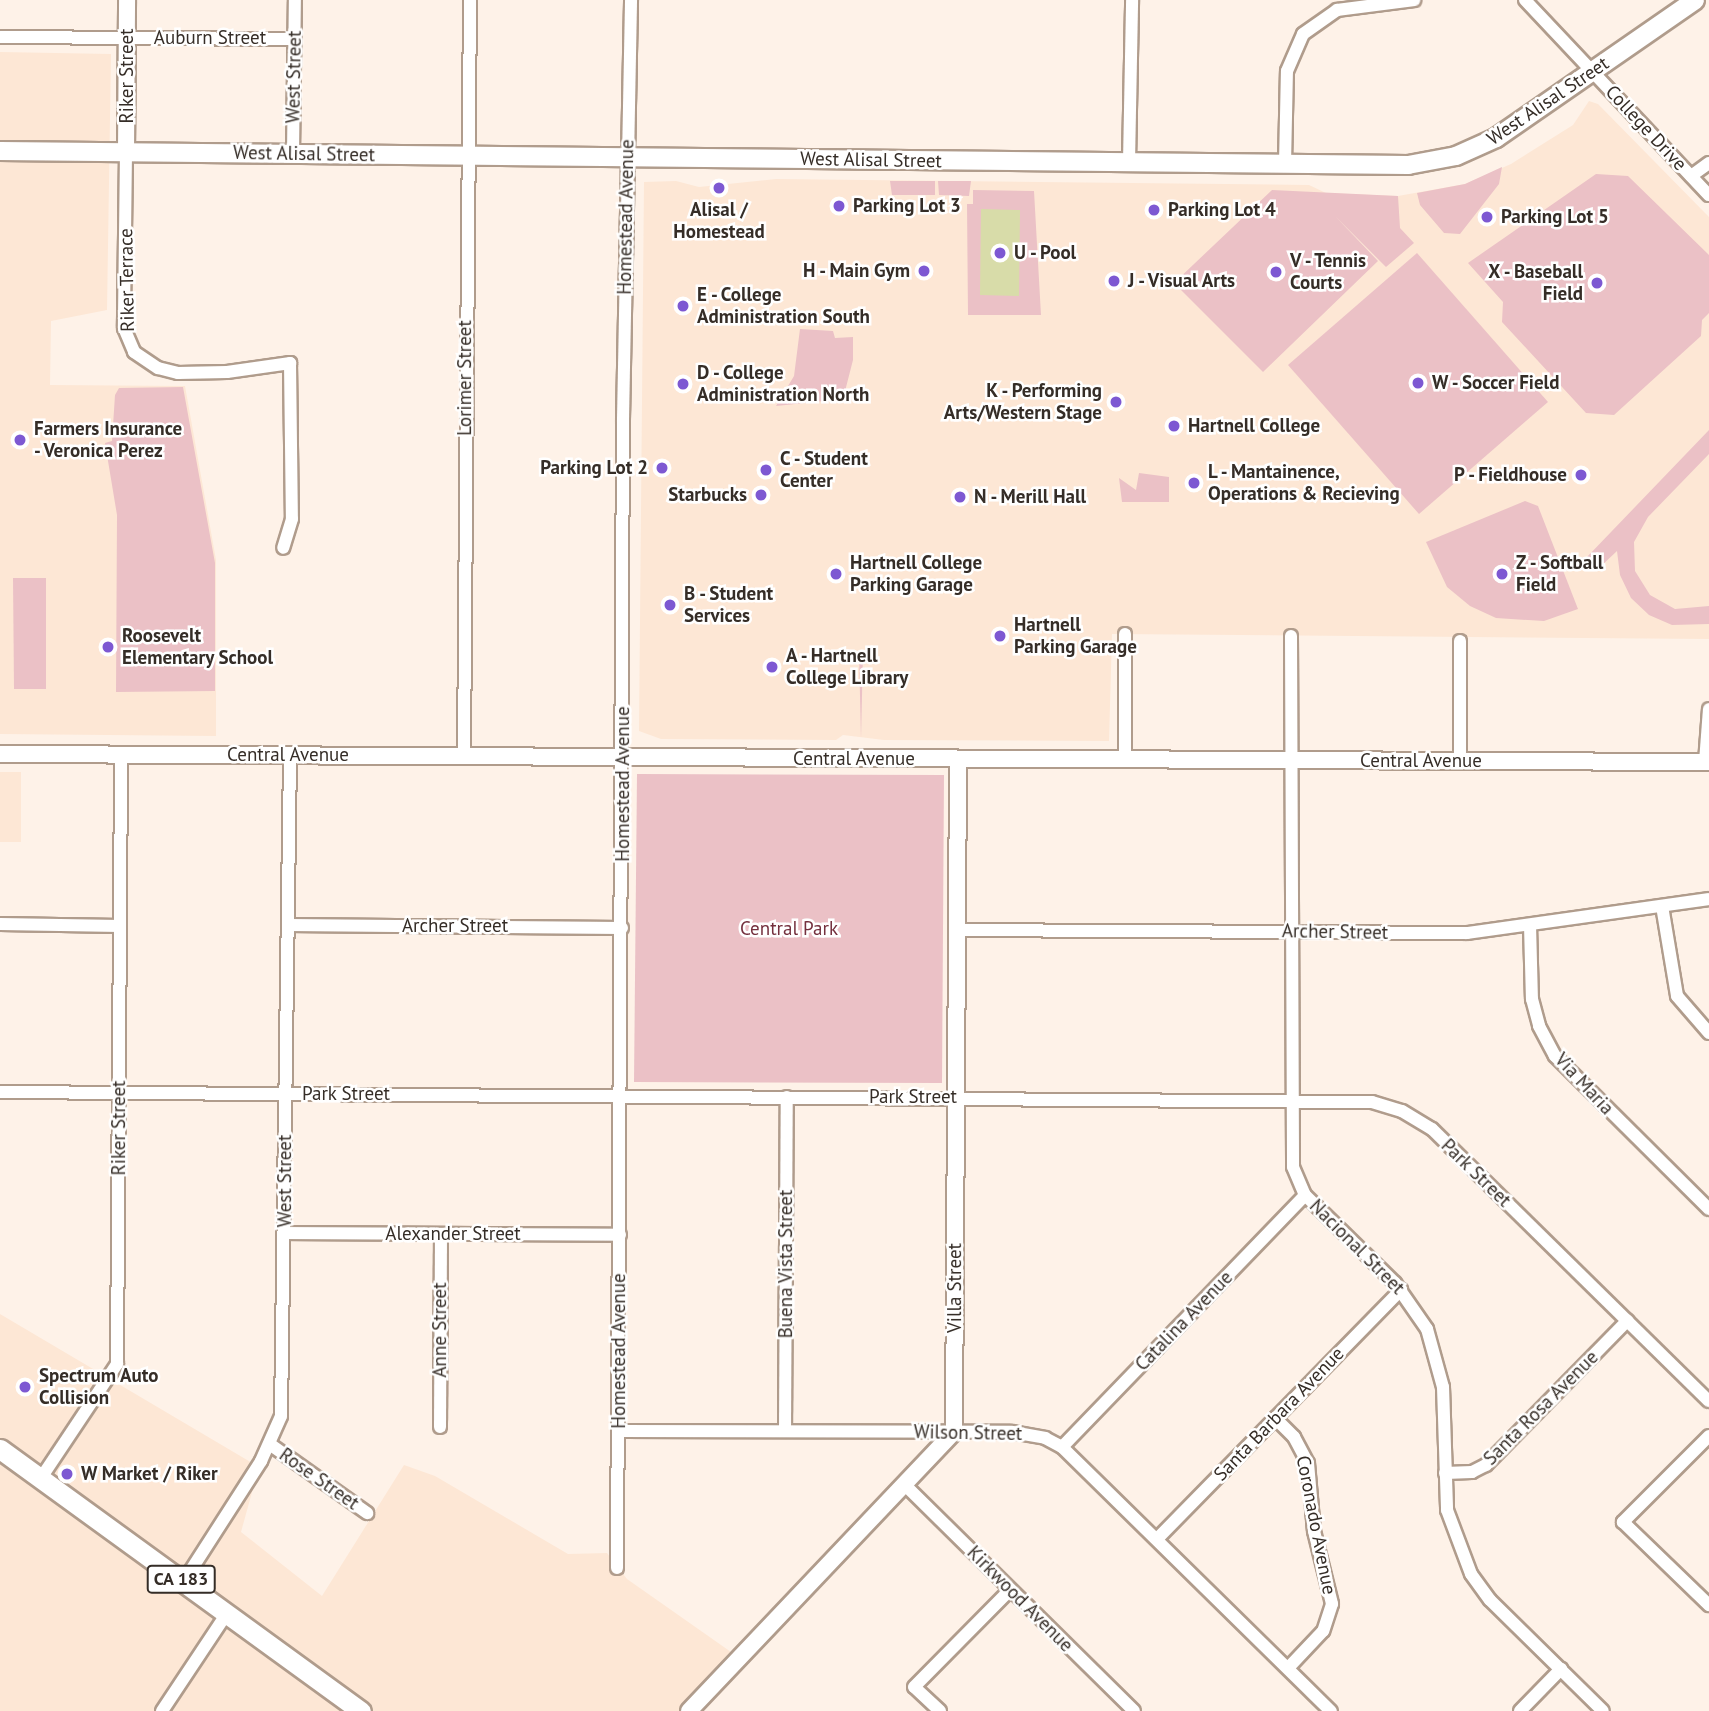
<!DOCTYPE html>
<html>
<head>
<meta charset="utf-8">
<style>
	body { margin:0 }
	#map { position:relative; width:1709px; height:1711px; overflow:hidden; background:#fef2e8; font-family:"PT Sans",sans-serif }
	div>[style] { position:absolute }
	[style*='--x'] { left:calc(var(--x)*1px); top:calc(var(--y)*1px); width:calc(var(--w)*1px); rotate:calc(var(--a)*1deg) }
	.built>* { inset:0; background:#fde7d5 }
	.green>* { inset:0; background:#ebc1c6 }
	.water>* { inset:0; background:#d8dca9 }
	.roads { filter:drop-shadow(2px 0 #b09c8c) drop-shadow(-2px 0 #b09c8c) drop-shadow(0 2px #b09c8c) drop-shadow(0 -2px #b09c8c) }
	.minor>* { height:12px; margin:-6px; padding:0 6px; transform-origin:6px; border-radius:6px; background:#fff }
	.tertiary>* { height:16px; margin:-8px; padding:0 8px; transform-origin:8px; border-radius:8px; background:#fff }
	.secondary>* { height:18px; margin:-9px; padding:0 9px; transform-origin:9px; border-radius:9px; background:#fff }
	.primary>* { height:19px; margin:-9.5px; padding:0 9.5px; transform-origin:9.5px; border-radius:9.5px; background:#fff }
	.dots>* { width:19px; height:19px; translate:-50% -50%; box-sizing:border-box; border:4px solid #fff; border-radius:50% }
	span { translate:-50% -50%; white-space:nowrap; text-align:center; line-height:1.15; -webkit-text-stroke:5px #fff; paint-order:stroke }
	.shield-label span { padding:2px 5px; background:#fff; border:2px solid; border-radius:5px; -webkit-text-stroke-width:0 }
	.shield-label { font-size:18px; color:#352d27; font-weight:700 }
	.street-label { font-size:19px; color:#352d27 }
	.poi-label { font-size:19px; color:#352d27; font-weight:700 }
	.left { translate:0 -50%; text-align:left }
	.right { translate:-100% -50%; text-align:right }
	.park-label { font-size:19px; color:#74303e }
</style>
</head>
<body>
<div id="map">
	<div class="built">
		<div style="clip-path:polygon(0 52px,111px 54px,107px 310px,51px 321px,50px 385px,185px 386px,216px 560px,216px 736px,0 734px)"></div>
		<div style="clip-path:polygon(1589px 101px,1598px 104px,1709px 217px,1709px 639px,1112px 634px,1109px 741px,884px 740px,843px 735px,836px 740px,661px 739px,639px 731px,644px 182px,676px 181px,699px 187px,776px 179px,1309px 185px,1326px 193px,1398px 196px,1465px 184px,1511px 164px,1573px 125px)"></div>
		<div style="clip-path:polygon(0 772px,21px 772px,21px 842px,0 842px)"></div>
		<div style="clip-path:polygon(0 1314px,259px 1467px,241px 1532px,322px 1596px,404px 1465px,435px 1476px,568px 1554px,607px 1553px,627px 1579px,731px 1652px,687px 1711px,0 1711px)"></div>
	</div>
	<div class="green">
		<div style="clip-path:polygon(1502px 167px,1499px 184px,1460px 234px,1444px 233px,1420px 205px,1417px 193px,1465px 184px)"></div>
		<div style="clip-path:polygon(1596px 174px,1628px 176px,1709px 255px,1709px 313px,1702px 320px,1701px 336px,1614px 415px,1586px 413px,1502px 322px,1503px 302px,1468px 263px)"></div>
		<div style="clip-path:polygon(890px 181px,935px 181px,935px 195px,892px 195px)"></div>
		<div style="clip-path:polygon(938px 181px,971px 181px,969px 196px,939px 195px)"></div>
		<div style="clip-path:polygon(973px 190px,1034px 191px,1041px 315px,968px 315px,967px 204px,973px 204px)"></div>
		<div style="clip-path:polygon(1272px 190px,1398px 196px,1400px 228px,1414px 243px,1386px 267px,1335px 216px,1378px 261px,1263px 372px,1174px 283px)"></div>
		<div style="clip-path:polygon(1417px 253px,1548px 402px,1419px 514px,1288px 365px)"></div>
		<div style="clip-path:polygon(800px 329px,833px 331px,835px 338px,853px 337px,853px 360px,843px 399px,776px 406px,794px 376px)"></div>
		<div style="clip-path:polygon(183px 387px,215px 563px,215px 691px,116px 692px,117px 515px,105px 443px,112px 441px,115px 395px,119px 388px)"></div>
		<div style="clip-path:polygon(1709px 430px,1709px 454px,1648px 517px,1634px 542px,1635px 571px,1650px 595px,1675px 609px,1709px 606px,1709px 624px,1672px 625px,1649px 615px,1631px 598px,1620px 575px,1617px 551px,1599px 568px,1587px 557px)"></div>
		<div style="clip-path:polygon(1139px 473px,1169px 477px,1169px 502px,1122px 502px,1119px 478px,1136px 490px)"></div>
		<div style="clip-path:polygon(1525px 501px,1538px 506px,1578px 609px,1544px 621px,1496px 618px,1470px 606px,1447px 587px,1426px 542px)"></div>
		<div style="clip-path:polygon(13px 578px,46px 578px,46px 689px,14px 689px)"></div>
		<div style="clip-path:polygon(861px 651px,863px 653px,861px 738px,859px 653px)"></div>
		<div style="clip-path:polygon(637px 774px,944px 775px,942px 1083px,634px 1082px)"></div>
	</div>
	<div class="water">
		<div style="clip-path:polygon(981px 209px,1020px 210px,1019px 296px,980px 295px)"></div>
	</div>
	<div class="roads">
		<div class="minor">
			<div style="--x:1525;--y:0;--w:268;--a:46.7"></div>
			<div style="--x:0;--y:37;--w:295;--a:0.4"></div>
			<div style="--x:126;--y:152;--w:176;--a:90.7"></div>
			<div style="--x:124;--y:328;--w:26;--a:67"></div>
			<div style="--x:134;--y:352;--w:29;--a:34"></div>
			<div style="--x:158;--y:368;--w:21;--a:14"></div>
			<div style="--x:178;--y:373;--w:49;--a:-1.2"></div>
			<div style="--x:227;--y:372;--w:64;--a:-8.1"></div>
			<div style="--x:290;--y:363;--w:156;--a:89.3"></div>
			<div style="--x:292;--y:519;--w:30;--a:107"></div>
			<div style="--x:293;--y:154;--w:154;--a:-89.3"></div>
			<div style="--x:1129;--y:162;--w:162;--a:-88.9"></div>
			<div style="--x:1285;--y:164;--w:93;--a:-88.8"></div>
			<div style="--x:1287;--y:71;--w:40;--a:-66.6"></div>
			<div style="--x:1303;--y:34;--w:42;--a:-35.2"></div>
			<div style="--x:1337;--y:10;--w:78;--a:-7.4"></div>
			<div style="--x:1691;--y:176;--w:22;--a:-36"></div>
			<div style="--x:1291;--y:636;--w:531;--a:89.78"></div>
			<div style="--x:1293;--y:1167;--w:30;--a:67"></div>
			<div style="--x:1305;--y:1195;--w:126;--a:44.4"></div>
			<div style="--x:1395;--y:1283;--w:56;--a:55.2"></div>
			<div style="--x:1427;--y:1329;--w:60;--a:74.6"></div>
			<div style="--x:1443;--y:1387;--w:123;--a:88.1"></div>
			<div style="--x:1447;--y:1510;--w:68;--a:69.4"></div>
			<div style="--x:1471;--y:1574;--w:32;--a:54"></div>
			<div style="--x:1490;--y:1600;--w:158;--a:44.5"></div>
			<div style="--x:464;--y:756;--w:756;--a:-89.55"></div>
			<div style="--x:1125;--y:759;--w:125;--a:-90"></div>
			<div style="--x:1460;--y:761;--w:120;--a:-90"></div>
			<div style="--x:1705;--y:762;--w:53;--a:-85.7"></div>
			<div style="--x:1662;--y:906;--w:91;--a:80.5"></div>
			<div style="--x:1677;--y:996;--w:49;--a:49.1"></div>
			<div style="--x:0;--y:924;--w:120;--a:1"></div>
			<div style="--x:288;--y:925;--w:334;--a:0.5"></div>
			<div style="--x:1530;--y:925;--w:74;--a:88.5"></div>
			<div style="--x:1532;--y:999;--w:28;--a:75"></div>
			<div style="--x:1539;--y:1026;--w:34;--a:62"></div>
			<div style="--x:1555;--y:1056;--w:217;--a:44.8"></div>
			<div style="--x:957;--y:930;--w:510;--a:0.34"></div>
			<div style="--x:1467;--y:933;--w:244;--a:-8"></div>
			<div style="--x:0;--y:1092;--w:1372;--a:0.42"></div>
			<div style="--x:1372;--y:1102;--w:31;--a:17"></div>
			<div style="--x:1402;--y:1111;--w:35;--a:31"></div>
			<div style="--x:1432;--y:1129;--w:388;--a:44.5"></div>
			<div style="--x:285;--y:1233;--w:335;--a:0.3"></div>
			<div style="--x:1275;--y:1418;--w:27;--a:45"></div>
			<div style="--x:1294;--y:1437;--w:30;--a:62"></div>
			<div style="--x:1308;--y:1463;--w:68;--a:85"></div>
			<div style="--x:1314;--y:1531;--w:75;--a:76.1"></div>
			<div style="--x:1332;--y:1604;--w:28;--a:108"></div>
			<div style="--x:1323;--y:1631;--w:51;--a:133.4"></div>
			<div style="--x:440;--y:1427;--w:193;--a:-89.7"></div>
			<div style="--x:619;--y:1431;--w:393;--a:0.1"></div>
			<div style="--x:1012;--y:1432;--w:34;--a:10"></div>
			<div style="--x:1045;--y:1438;--w:19;--a:28"></div>
			<div style="--x:1062;--y:1447;--w:377;--a:44.5"></div>
			<div style="--x:785;--y:1431;--w:334;--a:-89.7"></div>
			<div style="--x:1709;--y:1436;--w:122;--a:135"></div>
			<div style="--x:1623;--y:1522;--w:120;--a:44"></div>
			<div style="--x:271;--y:1445;--w:118;--a:35.3"></div>
			<div style="--x:1062;--y:1447;--w:350;--a:-46"></div>
			<div style="--x:1445;--y:1473;--w:27;--a:-2"></div>
			<div style="--x:1472;--y:1472;--w:16;--a:-27"></div>
			<div style="--x:1486;--y:1465;--w:202;--a:-45.6"></div>
			<div style="--x:41;--y:1478;--w:137;--a:-56.3"></div>
			<div style="--x:117;--y:1364;--w:609;--a:-89.62"></div>
			<div style="--x:906;--y:1486;--w:320;--a:44.6"></div>
			<div style="--x:1157;--y:1539;--w:349;--a:-45.6"></div>
			<div style="--x:617;--y:1568;--w:1149;--a:-89.7"></div>
			<div style="--x:623;--y:419;--w:419;--a:-88.9"></div>
			<div style="--x:184;--y:1581;--w:143;--a:-57.3"></div>
			<div style="--x:261;--y:1461;--w:49;--a:-66"></div>
			<div style="--x:281;--y:1416;--w:662;--a:-89.22"></div>
			<div style="--x:162;--y:1711;--w:118;--a:-56.4"></div>
			<div style="--x:940;--y:1711;--w:35;--a:-137"></div>
			<div style="--x:914;--y:1687;--w:136;--a:-45.3"></div>
			<div style="--x:1520;--y:1711;--w:59;--a:-45.7"></div>
		</div>
		<div class="tertiary">
			<div style="--x:126;--y:152;--w:152;--a:-89.6"></div>
			<div style="--x:0;--y:754;--w:1709;--a:0.27"></div>
			<div style="--x:689;--y:1711;--w:385;--a:-46.5"></div>
			<div style="--x:954;--y:1432;--w:673;--a:-89.66"></div>
		</div>
		<div class="secondary">
			<div style="--x:0;--y:151;--w:1408;--a:0.57"></div>
			<div style="--x:1408;--y:165;--w:49;--a:-10.6"></div>
			<div style="--x:1456;--y:156;--w:44;--a:-24.2"></div>
			<div style="--x:1496;--y:138;--w:242;--a:-34.7"></div>
		</div>
		<div class="primary">
			<div style="--x:0;--y:1449;--w:446;--a:36"></div>
		</div>
	</div>
	<div class="dots">
		<div style="left:719px;top:188px;background:#7d58d2"></div>
		<div style="left:839px;top:206px;background:#7d58d2"></div>
		<div style="left:1154px;top:210px;background:#7d58d2"></div>
		<div style="left:1487px;top:217px;background:#7d58d2"></div>
		<div style="left:1000px;top:253px;background:#7d58d2"></div>
		<div style="left:924px;top:271px;background:#7d58d2"></div>
		<div style="left:1276px;top:272px;background:#7d58d2"></div>
		<div style="left:1114px;top:281px;background:#7d58d2"></div>
		<div style="left:1597px;top:283px;background:#7d58d2"></div>
		<div style="left:683px;top:306px;background:#7d58d2"></div>
		<div style="left:1418px;top:383px;background:#7d58d2"></div>
		<div style="left:683px;top:384px;background:#7d58d2"></div>
		<div style="left:1116px;top:402px;background:#7d58d2"></div>
		<div style="left:1174px;top:426px;background:#7d58d2"></div>
		<div style="left:20px;top:440px;background:#7d58d2"></div>
		<div style="left:662px;top:468px;background:#7d58d2"></div>
		<div style="left:766px;top:470px;background:#7d58d2"></div>
		<div style="left:1581px;top:475px;background:#7d58d2"></div>
		<div style="left:1194px;top:483px;background:#7d58d2"></div>
		<div style="left:761px;top:495px;background:#7d58d2"></div>
		<div style="left:960px;top:497px;background:#7d58d2"></div>
		<div style="left:836px;top:574px;background:#7d58d2"></div>
		<div style="left:1502px;top:574px;background:#7d58d2"></div>
		<div style="left:670px;top:605px;background:#7d58d2"></div>
		<div style="left:1000px;top:636px;background:#7d58d2"></div>
		<div style="left:108px;top:647px;background:#7d58d2"></div>
		<div style="left:772px;top:667px;background:#7d58d2"></div>
		<div style="left:25px;top:1387px;background:#7d58d2"></div>
		<div style="left:67px;top:1474px;background:#7d58d2"></div>
	</div>
	<div class="shield-label">
		<span style="left:181px;top:1579px">CA 183</span>
	</div>
	<div class="street-label">
		<span style="left:210px;top:38px">Auburn Street</span>
		<span style="left:127px;top:76px;rotate:-90deg">Riker Street</span>
		<span style="left:294px;top:77px;rotate:-89deg">West Street</span>
		<span style="left:1548px;top:101px;rotate:-34deg">West Alisal Street</span>
		<span style="left:1646px;top:128px;rotate:47deg">College Drive</span>
		<span style="left:304px;top:154px;rotate:1deg">West Alisal Street</span>
		<span style="left:871px;top:160px;rotate:1deg">West Alisal Street</span>
		<span style="left:626px;top:217px;rotate:-89deg">Homestead Avenue</span>
		<span style="left:127px;top:280px;rotate:-91deg">Riker Terrace</span>
		<span style="left:465px;top:378px;rotate:-90deg">Lorimer Street</span>
		<span style="left:288px;top:755px">Central Avenue</span>
		<span style="left:854px;top:759px">Central Avenue</span>
		<span style="left:1421px;top:761px">Central Avenue</span>
		<span style="left:623px;top:784px;rotate:-90deg">Homestead Avenue</span>
		<span style="left:455px;top:926px">Archer Street</span>
		<span style="left:1335px;top:932px;rotate:1deg">Archer Street</span>
		<span style="left:1584px;top:1084px;rotate:47deg">Via Maria</span>
		<span style="left:346px;top:1094px">Park Street</span>
		<span style="left:913px;top:1097px">Park Street</span>
		<span style="left:119px;top:1128px;rotate:-90deg">Riker Street</span>
		<span style="left:1476px;top:1173px;rotate:44deg">Park Street</span>
		<span style="left:285px;top:1181px;rotate:-90deg">West Street</span>
		<span style="left:453px;top:1234px">Alexander Street</span>
		<span style="left:1357px;top:1247px;rotate:45deg">Nacional Street</span>
		<span style="left:786px;top:1264px;rotate:-90deg">Buena Vista Street</span>
		<span style="left:955px;top:1288px;rotate:-90deg">Villa Street</span>
		<span style="left:1184px;top:1321px;rotate:-46deg">Catalina Avenue</span>
		<span style="left:440px;top:1330px;rotate:-90deg">Anne Street</span>
		<span style="left:619px;top:1351px;rotate:-90deg">Homestead Avenue</span>
		<span style="left:1541px;top:1408px;rotate:-45deg">Santa Rosa Avenue</span>
		<span style="left:1279px;top:1414px;rotate:-46deg">Santa Barbara Avenue</span>
		<span style="left:968px;top:1433px;rotate:1deg">Wilson Street</span>
		<span style="left:319px;top:1479px;rotate:35deg">Rose Street</span>
		<span style="left:1316px;top:1525px;rotate:79deg">Coronado Avenue</span>
		<span style="left:1020px;top:1599px;rotate:45deg">Kirkwood Avenue</span>
	</div>
	<div class="poi-label">
		<span class="left" style="left:853px;top:206px">Parking Lot 3</span>
		<span style="left:719px;top:221px">Alisal /<br>Homestead</span>
		<span class="left" style="left:1168px;top:210px">Parking Lot 4</span>
		<span class="left" style="left:1501px;top:217px">Parking Lot 5</span>
		<span class="left" style="left:1014px;top:253px">U - Pool</span>
		<span class="left" style="left:1290px;top:272px">V - Tennis<br>Courts</span>
		<span class="right" style="left:910px;top:271px">H - Main Gym</span>
		<span class="right" style="left:1583px;top:283px">X - Baseball<br>Field</span>
		<span class="left" style="left:1128px;top:281px">J - Visual Arts</span>
		<span class="left" style="left:697px;top:306px">E - College<br>Administration South</span>
		<span class="left" style="left:697px;top:384px">D - College<br>Administration North</span>
		<span class="left" style="left:1432px;top:383px">W - Soccer Field</span>
		<span class="right" style="left:1102px;top:402px">K - Performing<br>Arts/Western Stage</span>
		<span class="left" style="left:1188px;top:426px">Hartnell College</span>
		<span class="left" style="left:34px;top:440px">Farmers Insurance<br>- Veronica Perez</span>
		<span class="left" style="left:780px;top:470px">C - Student<br>Center</span>
		<span class="right" style="left:648px;top:468px">Parking Lot 2</span>
		<span class="left" style="left:1208px;top:483px">L - Mantainence,<br>Operations &amp; Recieving</span>
		<span class="right" style="left:1567px;top:475px">P - Fieldhouse</span>
		<span class="right" style="left:747px;top:495px">Starbucks</span>
		<span class="left" style="left:974px;top:497px">N - Merill Hall</span>
		<span class="left" style="left:850px;top:574px">Hartnell College<br>Parking Garage</span>
		<span class="left" style="left:1516px;top:574px">Z - Softball<br>Field</span>
		<span class="left" style="left:684px;top:605px">B - Student<br>Services</span>
		<span class="left" style="left:1014px;top:636px">Hartnell<br>Parking Garage</span>
		<span class="left" style="left:122px;top:647px">Roosevelt<br>Elementary School</span>
		<span class="left" style="left:786px;top:667px">A - Hartnell<br>College Library</span>
		<span class="left" style="left:39px;top:1387px">Spectrum Auto<br>Collision</span>
		<span class="left" style="left:81px;top:1474px">W Market / Riker</span>
	</div>
	<div class="park-label">
		<span style="left:789px;top:929px">Central Park</span>
	</div>
</div>
</body>
</html>
